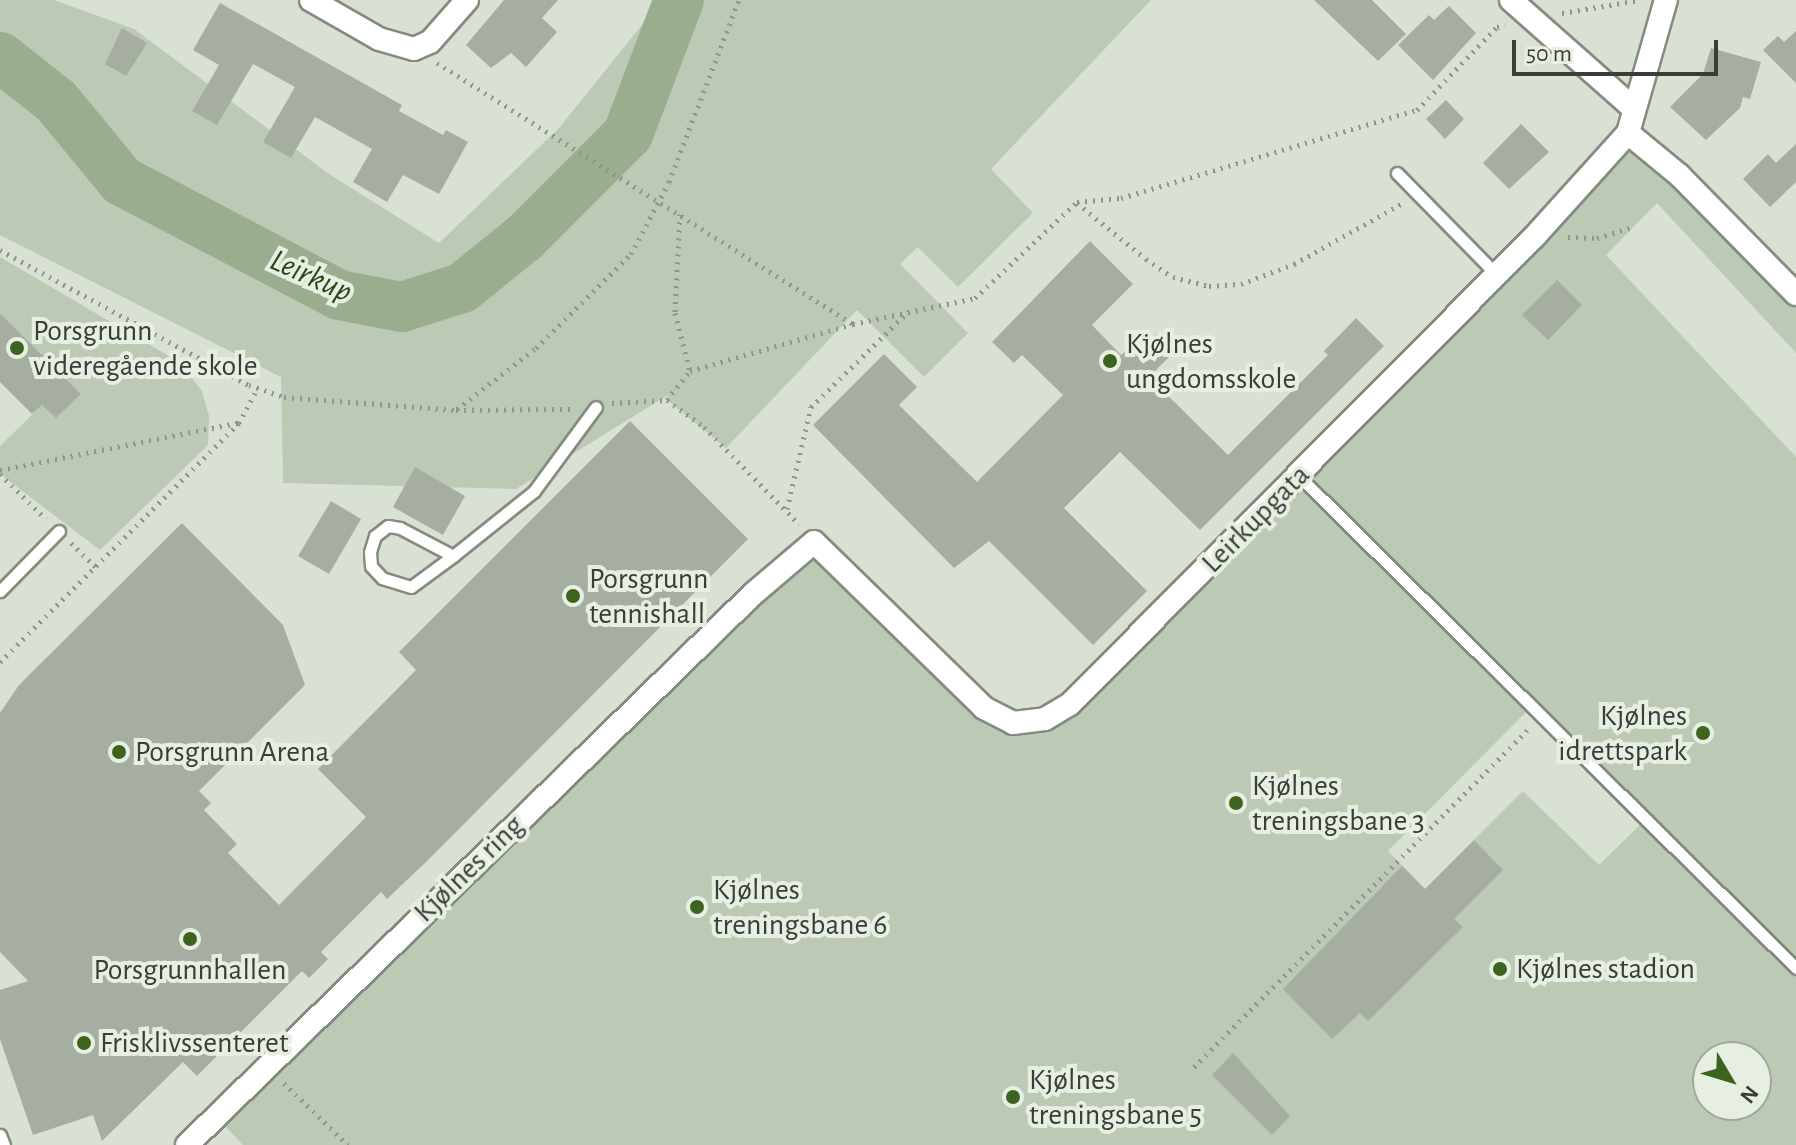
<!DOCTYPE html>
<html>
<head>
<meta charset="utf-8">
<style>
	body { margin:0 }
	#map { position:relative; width:1796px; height:1145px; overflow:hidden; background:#d9e1d4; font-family:"Alegreya Sans",sans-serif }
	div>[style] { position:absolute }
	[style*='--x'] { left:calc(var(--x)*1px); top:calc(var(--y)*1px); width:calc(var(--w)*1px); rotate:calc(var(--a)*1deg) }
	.green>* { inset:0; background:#bcc9b5 }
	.river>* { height:50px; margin:-25px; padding:0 25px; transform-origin:25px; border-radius:25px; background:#9aad8f }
	.building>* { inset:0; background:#a6aea2 }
	.path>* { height:5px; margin-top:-2.5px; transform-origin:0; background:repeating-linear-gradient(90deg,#90968d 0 2px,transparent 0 8px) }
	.roads { filter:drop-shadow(2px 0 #848c80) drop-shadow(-2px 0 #848c80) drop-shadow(0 2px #848c80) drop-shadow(0 -2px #848c80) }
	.service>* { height:11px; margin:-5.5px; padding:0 5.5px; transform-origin:5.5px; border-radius:5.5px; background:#fff }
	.minor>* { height:22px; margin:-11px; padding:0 11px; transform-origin:11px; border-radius:11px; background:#fff }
	.dots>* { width:22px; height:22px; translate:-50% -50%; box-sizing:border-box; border:4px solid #e6efe1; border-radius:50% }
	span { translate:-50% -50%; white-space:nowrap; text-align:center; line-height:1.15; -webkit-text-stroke:8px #e6efe1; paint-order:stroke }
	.poi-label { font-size:30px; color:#3a3d38 }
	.left { translate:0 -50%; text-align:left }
	.right { translate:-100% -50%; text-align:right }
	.street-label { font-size:30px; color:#3a3d38 }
	.water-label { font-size:32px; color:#2b4518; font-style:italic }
	.north { position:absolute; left:1692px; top:1041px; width:80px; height:80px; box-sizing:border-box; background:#e6efe1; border:2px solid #a1a89d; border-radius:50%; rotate:128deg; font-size:22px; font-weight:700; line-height:32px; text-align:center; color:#3a3d38 }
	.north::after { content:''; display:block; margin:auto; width:28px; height:36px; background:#3d641f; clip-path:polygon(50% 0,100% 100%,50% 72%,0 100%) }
	.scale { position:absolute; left:1512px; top:40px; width:206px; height:36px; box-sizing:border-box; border:4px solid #3a3d38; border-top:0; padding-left:10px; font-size:24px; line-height:28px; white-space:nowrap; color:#3a3d38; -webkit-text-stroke:6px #e6efe1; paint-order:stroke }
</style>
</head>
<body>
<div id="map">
	<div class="green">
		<div style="clip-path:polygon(0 0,54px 0,134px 29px,329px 174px,439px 243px,559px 128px,662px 0,1151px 0,991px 169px,1033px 213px,958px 287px,918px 247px,900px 264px,968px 333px,924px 377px,857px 310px,726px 448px,667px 400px,668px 395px,516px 489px,283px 483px,281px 377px,0 235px)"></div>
		<div style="clip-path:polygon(evenodd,1628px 133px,1796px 294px,1796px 353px,1657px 203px,1606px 255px,1796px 457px,1796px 1145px,243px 1145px,216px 1117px,814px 542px,984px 708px,1045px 719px,1628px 133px,1532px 706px,1645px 820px,1599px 865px,1523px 791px,1425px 889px,1388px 851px,1532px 706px,1628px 133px,1708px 1057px,1756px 1057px,1756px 1105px,1708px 1105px,1708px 1057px)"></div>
		<div style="clip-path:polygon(0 257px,179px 362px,202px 391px,209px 416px,208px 445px,100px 550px,0 474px,0 446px,42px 405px,56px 418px,80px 394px,0 313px)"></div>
	</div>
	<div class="river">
		<div style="--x:0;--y:57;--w:71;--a:38.2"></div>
		<div style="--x:56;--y:101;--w:104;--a:50.5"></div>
		<div style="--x:122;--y:181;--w:245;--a:27.7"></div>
		<div style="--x:339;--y:295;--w:64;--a:10.8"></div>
		<div style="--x:402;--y:307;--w:63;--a:-17.6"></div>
		<div style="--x:462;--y:288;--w:80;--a:-38.9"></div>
		<div style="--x:524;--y:238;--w:147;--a:-45"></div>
		<div style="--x:628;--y:134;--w:143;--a:-69.2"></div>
	</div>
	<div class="building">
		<div style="clip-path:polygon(504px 0,558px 0,542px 18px,557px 32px,526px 67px,511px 53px,491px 68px,466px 45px)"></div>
		<div style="clip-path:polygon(1314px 0,1372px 0,1406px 34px,1378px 61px)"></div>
		<div style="clip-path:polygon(220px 3px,402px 105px,399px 111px,443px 135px,446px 130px,468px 142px,439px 194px,403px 175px,387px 202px,353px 182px,372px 149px,315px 117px,291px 158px,263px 142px,295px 87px,253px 64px,217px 125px,192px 111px,219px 65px,193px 50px)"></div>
		<div style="clip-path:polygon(1449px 6px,1476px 33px,1433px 80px,1398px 45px,1429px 15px,1434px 20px)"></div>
		<div style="clip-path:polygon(122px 28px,147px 43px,126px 76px,105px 64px)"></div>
		<div style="clip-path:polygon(1796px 31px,1796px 83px,1763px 50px,1778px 36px,1784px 42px)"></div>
		<div style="clip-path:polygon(1711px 48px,1761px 62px,1750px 99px,1743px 97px,1740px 108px,1706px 140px,1670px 107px,1703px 74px)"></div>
		<div style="clip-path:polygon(1446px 100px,1464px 119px,1445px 139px,1426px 119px)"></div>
		<div style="clip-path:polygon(1521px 124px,1549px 152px,1509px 189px,1483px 163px)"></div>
		<div style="clip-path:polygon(1796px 144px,1796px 182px,1770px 207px,1743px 179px,1768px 154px,1776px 163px)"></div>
		<div style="clip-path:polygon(1090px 241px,1133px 284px,1092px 325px,1121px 355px,1129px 348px,1135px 354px,1156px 334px,1174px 352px,1149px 377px,1228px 455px,1328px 355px,1324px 351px,1356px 318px,1384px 346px,1200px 530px,1120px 452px,1064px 508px,1147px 591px,1093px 645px,989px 541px,954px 568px,813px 425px,884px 354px,917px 387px,899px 405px,977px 482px,1063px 395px,1022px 355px,1014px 363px,992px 342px)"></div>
		<div style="clip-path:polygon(1557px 280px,1582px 305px,1548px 340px,1522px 315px)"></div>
		<div style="clip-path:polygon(0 313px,81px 394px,56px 418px,42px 405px,32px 414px,0 382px)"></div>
		<div style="clip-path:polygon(630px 421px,748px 539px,427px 861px,387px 899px,381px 892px,321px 952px,328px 959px,309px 978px,302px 971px,197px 1076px,183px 1062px,102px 1141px,93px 1115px,33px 1135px,0 1039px,0 990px,28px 981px,0 952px,0 713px,19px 685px,182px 523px,283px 625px,305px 685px,199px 791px,211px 803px,204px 810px,237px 844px,228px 853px,279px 905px,366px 817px,318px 769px,416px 670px,399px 652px)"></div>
		<div style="clip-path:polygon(415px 467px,465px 496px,443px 535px,393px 507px)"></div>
		<div style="clip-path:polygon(331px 501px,361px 519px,329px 574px,298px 556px)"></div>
		<div style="clip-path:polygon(1474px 840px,1503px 870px,1454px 919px,1463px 927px,1368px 1021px,1360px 1013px,1332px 1039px,1283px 989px,1402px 866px,1425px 889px)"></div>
		<div style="clip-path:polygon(1233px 1053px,1290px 1116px,1272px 1135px,1212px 1075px)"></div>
	</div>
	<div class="path">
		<div style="--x:1562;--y:13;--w:79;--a:-9.5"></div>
		<div style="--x:437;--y:63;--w:490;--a:32.1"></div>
		<div style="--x:1077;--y:203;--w:89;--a:39.1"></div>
		<div style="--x:1146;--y:259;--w:32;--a:34"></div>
		<div style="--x:1173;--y:277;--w:37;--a:14"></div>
		<div style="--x:1209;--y:286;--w:32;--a:-4"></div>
		<div style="--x:1241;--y:284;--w:57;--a:-20.7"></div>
		<div style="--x:1294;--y:264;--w:123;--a:-29.3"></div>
		<div style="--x:680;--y:214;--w:99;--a:92.9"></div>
		<div style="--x:675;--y:313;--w:60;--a:75.5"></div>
		<div style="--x:1568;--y:237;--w:29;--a:2"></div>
		<div style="--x:1597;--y:238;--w:38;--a:-17"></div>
		<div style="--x:0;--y:250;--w:283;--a:28.5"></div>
		<div style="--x:249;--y:385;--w:37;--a:19"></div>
		<div style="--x:284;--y:397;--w:172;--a:4.3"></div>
		<div style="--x:456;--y:410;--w:114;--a:-0.5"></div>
		<div style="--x:667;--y:400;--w:37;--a:-52"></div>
		<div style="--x:690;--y:371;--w:170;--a:-16.1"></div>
		<div style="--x:853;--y:324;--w:125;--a:-12"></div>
		<div style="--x:975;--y:298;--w:140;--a:-43.3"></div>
		<div style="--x:1077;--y:202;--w:44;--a:-5.2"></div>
		<div style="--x:1121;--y:198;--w:309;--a:-16.6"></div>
		<div style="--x:1417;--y:110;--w:115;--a:-46.1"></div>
		<div style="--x:1497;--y:27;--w:8;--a:-14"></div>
		<div style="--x:612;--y:403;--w:55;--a:-3.1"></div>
		<div style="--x:667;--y:400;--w:46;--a:36.1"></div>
		<div style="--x:704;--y:427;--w:136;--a:45.6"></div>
		<div style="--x:457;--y:409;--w:100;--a:-37.7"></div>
		<div style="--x:536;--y:348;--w:134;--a:-44.7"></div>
		<div style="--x:631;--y:254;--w:81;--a:-62.2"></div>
		<div style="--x:669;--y:182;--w:195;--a:-69"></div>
		<div style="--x:0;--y:470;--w:243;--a:-11.2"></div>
		<div style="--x:0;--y:474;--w:64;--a:44.4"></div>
		<div style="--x:787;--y:509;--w:105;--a:-76.8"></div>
		<div style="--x:811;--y:407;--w:137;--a:-44.4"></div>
		<div style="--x:71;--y:543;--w:35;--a:44"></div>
		<div style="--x:0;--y:662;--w:338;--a:-45"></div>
		<div style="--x:239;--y:423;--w:40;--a:-62"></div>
		<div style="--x:1194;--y:1067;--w:478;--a:-45.3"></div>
		<div style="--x:284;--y:1083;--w:89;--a:44.1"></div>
	</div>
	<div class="roads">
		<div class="service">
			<div style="--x:1397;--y:173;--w:140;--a:45.6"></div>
			<div style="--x:1299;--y:476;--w:699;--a:44.71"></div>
			<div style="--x:453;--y:556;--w:52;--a:143.6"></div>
			<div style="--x:411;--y:587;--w:30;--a:-163"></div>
			<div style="--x:382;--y:578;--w:16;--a:-133"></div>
			<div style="--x:371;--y:566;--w:14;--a:-94"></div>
			<div style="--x:370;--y:552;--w:17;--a:-73"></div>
			<div style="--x:375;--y:536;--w:16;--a:-38"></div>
			<div style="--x:388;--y:526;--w:12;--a:9"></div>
			<div style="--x:400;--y:528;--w:60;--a:27.8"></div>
			<div style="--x:453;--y:556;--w:104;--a:-38.7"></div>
			<div style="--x:534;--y:491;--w:104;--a:-53.6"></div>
			<div style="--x:0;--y:591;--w:84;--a:-45.5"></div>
			<div style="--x:0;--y:1135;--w:11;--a:68"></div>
		</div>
		<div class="minor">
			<div style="--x:311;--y:0;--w:78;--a:29.8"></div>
			<div style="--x:379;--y:39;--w:36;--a:16"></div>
			<div style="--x:414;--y:49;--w:17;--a:-24"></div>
			<div style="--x:430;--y:42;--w:56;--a:-48.6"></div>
			<div style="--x:1511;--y:0;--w:164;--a:41.5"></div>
			<div style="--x:1628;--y:133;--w:66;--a:39.5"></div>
			<div style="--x:1679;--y:175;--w:167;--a:45.5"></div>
			<div style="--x:187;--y:1145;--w:790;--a:-44.23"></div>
			<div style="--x:753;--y:594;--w:80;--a:-40.4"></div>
			<div style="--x:814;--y:542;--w:238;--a:44.3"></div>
			<div style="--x:984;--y:708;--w:33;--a:27"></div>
			<div style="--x:1013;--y:723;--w:32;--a:-7"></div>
			<div style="--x:1045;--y:719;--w:29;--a:-31"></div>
			<div style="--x:1070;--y:704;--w:660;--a:-45.18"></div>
			<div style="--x:1535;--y:236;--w:139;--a:-47.9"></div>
			<div style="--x:1628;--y:133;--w:138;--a:-74.1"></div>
		</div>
	</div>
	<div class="dots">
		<div style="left:17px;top:348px;background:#3d641f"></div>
		<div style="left:1110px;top:361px;background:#3d641f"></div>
		<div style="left:573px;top:596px;background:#3d641f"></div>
		<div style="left:1703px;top:733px;background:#3d641f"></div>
		<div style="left:119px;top:752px;background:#3d641f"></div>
		<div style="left:1236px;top:803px;background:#3d641f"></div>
		<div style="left:697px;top:907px;background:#3d641f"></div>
		<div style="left:190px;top:939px;background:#3d641f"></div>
		<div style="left:1500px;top:969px;background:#3d641f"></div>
		<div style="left:84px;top:1043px;background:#3d641f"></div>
		<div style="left:1013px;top:1097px;background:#3d641f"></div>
	</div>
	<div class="poi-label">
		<span class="left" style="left:33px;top:348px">Porsgrunn<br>videregående skole</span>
		<span class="left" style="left:1126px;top:361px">Kjølnes<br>ungdomsskole</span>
		<span class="left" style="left:589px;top:596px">Porsgrunn<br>tennishall</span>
		<span class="right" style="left:1687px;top:733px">Kjølnes<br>idrettspark</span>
		<span class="left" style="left:135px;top:752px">Porsgrunn Arena</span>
		<span class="left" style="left:1252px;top:803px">Kjølnes<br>treningsbane 3</span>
		<span class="left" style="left:713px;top:907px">Kjølnes<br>treningsbane 6</span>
		<span class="left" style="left:1516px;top:969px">Kjølnes stadion</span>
		<span style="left:190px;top:970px">Porsgrunnhallen</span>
		<span class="left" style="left:100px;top:1043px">Frisklivssenteret</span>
		<span class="left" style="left:1029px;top:1097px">Kjølnes<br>treningsbane 5</span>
	</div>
	<div class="street-label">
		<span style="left:1256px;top:519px;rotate:-45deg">Leirkupgata</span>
		<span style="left:469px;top:869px;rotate:-44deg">Kjølnes ring</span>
	</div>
	<div class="water-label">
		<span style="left:311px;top:276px;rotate:24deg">Leirkup</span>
	</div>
	<div class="north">N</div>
	<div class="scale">50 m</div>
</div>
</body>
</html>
